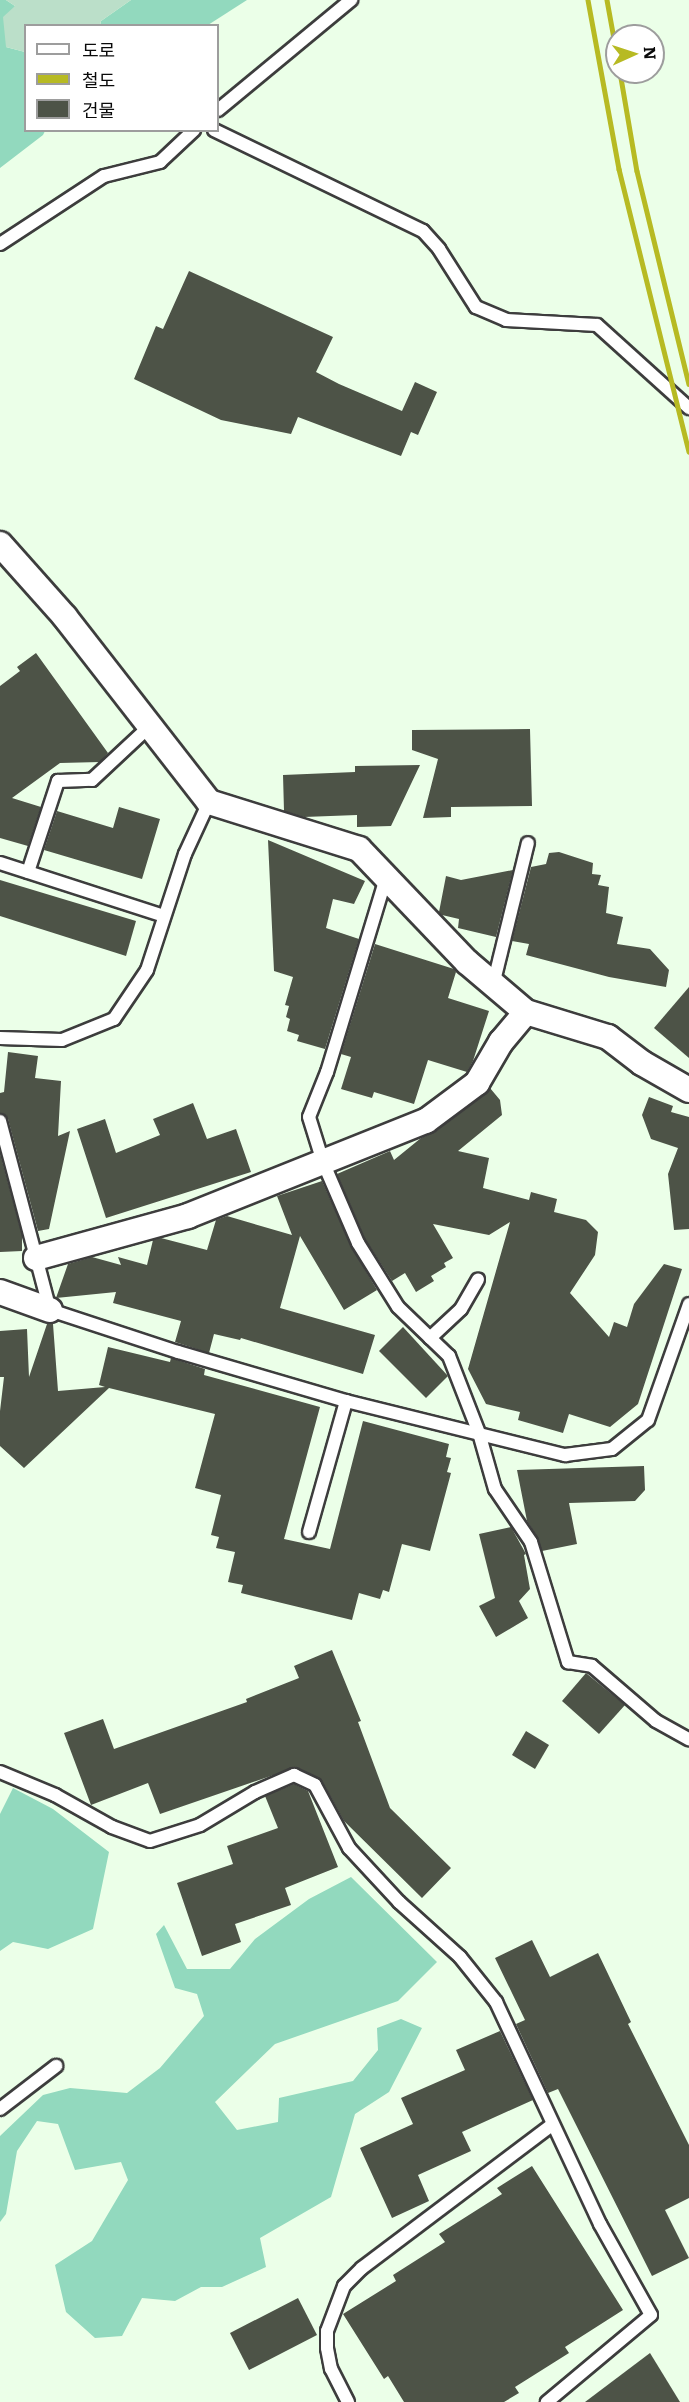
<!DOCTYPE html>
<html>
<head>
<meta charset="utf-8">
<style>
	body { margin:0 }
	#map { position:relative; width:689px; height:2402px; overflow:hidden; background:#ebffe8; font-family:Literata,"Noto Sans KR",serif }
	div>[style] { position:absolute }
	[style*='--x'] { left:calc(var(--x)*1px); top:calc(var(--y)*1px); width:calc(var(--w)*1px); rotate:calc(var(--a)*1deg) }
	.forest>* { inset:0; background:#92d9be }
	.cemetery>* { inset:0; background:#bbdfc9 }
	.building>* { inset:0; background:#4d5347 }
	.roads { filter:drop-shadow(2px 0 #3d3d3d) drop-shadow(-2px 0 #3d3d3d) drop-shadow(0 2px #3d3d3d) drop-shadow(0 -2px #3d3d3d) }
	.service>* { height:12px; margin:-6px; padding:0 6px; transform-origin:6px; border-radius:6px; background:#fff }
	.minor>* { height:24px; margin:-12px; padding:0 12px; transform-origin:12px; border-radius:12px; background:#fff }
	.rail>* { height:4.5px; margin:-2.25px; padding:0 2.25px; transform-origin:2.25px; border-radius:2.25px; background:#b7ba23 }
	span { translate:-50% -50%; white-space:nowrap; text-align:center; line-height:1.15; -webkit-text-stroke:6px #fff; paint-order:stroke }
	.legend { position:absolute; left:24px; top:24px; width:195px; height:108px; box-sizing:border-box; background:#fff; border:2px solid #9d9d9d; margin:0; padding:8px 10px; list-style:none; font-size:18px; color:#0a0a0a }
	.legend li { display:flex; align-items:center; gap:12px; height:30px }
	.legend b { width:30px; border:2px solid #9d9d9d }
	.north { position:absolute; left:605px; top:24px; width:60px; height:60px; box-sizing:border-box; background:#fff; border:2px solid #9d9d9d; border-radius:50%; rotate:87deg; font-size:16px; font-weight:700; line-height:24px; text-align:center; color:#0a0a0a }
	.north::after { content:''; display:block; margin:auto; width:21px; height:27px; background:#b7ba23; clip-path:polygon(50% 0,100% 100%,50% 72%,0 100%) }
</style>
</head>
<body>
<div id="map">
	<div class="forest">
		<div style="clip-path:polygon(0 0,6px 0,15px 6px,6px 47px,25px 52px,26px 130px,45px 131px,43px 135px,0 168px)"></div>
		<div style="clip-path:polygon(131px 0,247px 0,208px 25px,100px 26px,101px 21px)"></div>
		<div style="clip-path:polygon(13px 1788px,53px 1809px,109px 1852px,93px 1929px,48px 1949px,13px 1942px,0 1951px,0 1814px)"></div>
		<div style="clip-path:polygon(351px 1877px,437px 1962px,398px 2001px,275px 2044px,215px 2102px,237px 2130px,278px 2122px,279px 2098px,353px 2081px,378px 2050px,377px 2028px,401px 2019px,422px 2028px,389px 2092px,355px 2114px,331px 2197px,260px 2238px,266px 2267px,222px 2287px,201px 2287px,175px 2301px,142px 2298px,122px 2336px,95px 2338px,66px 2312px,55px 2265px,92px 2241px,128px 2180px,121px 2162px,75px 2170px,58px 2124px,37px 2121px,17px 2151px,6px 2214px,0 2222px,0 2136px,43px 2095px,70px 2088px,127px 2093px,160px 2068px,204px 2016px,197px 1994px,175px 1988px,156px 1934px,164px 1925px,187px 1969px,230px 1969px,255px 1939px,309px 1899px)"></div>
	</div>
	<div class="cemetery">
		<div style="clip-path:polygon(6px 0,131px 0,101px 21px,100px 25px,26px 26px,25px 52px,6px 47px,3px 17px,15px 6px)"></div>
	</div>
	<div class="building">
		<div style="clip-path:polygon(189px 271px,333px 337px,316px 372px,339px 384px,402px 411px,415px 382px,437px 392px,418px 435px,411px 432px,401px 456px,298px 417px,291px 434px,221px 420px,134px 379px,156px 326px,163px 329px)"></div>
		<div style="clip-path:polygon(36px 653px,108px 753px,100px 762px,60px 763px,12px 798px,41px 807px,28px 846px,0 838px,0 686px,20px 671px,17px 667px)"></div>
		<div style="clip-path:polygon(530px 729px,532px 806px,451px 807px,451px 817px,423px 818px,438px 759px,412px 750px,412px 730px)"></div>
		<div style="clip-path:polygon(420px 765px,391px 826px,357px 827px,357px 815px,304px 817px,284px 811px,283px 775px,355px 772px,355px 766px)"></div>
		<div style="clip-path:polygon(119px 807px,160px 819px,142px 879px,44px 850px,57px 811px,113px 828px)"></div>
		<div style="clip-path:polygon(268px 840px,365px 881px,354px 904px,333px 899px,326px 928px,359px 939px,325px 1049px,297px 1041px,299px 1035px,287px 1031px,290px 1019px,286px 1017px,289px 1006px,285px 1005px,293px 977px,274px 971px)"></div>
		<div style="clip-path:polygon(559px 852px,593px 863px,592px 874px,601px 875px,598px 885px,609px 887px,606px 913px,623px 917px,617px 944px,650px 949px,669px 970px,666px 987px,609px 977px,526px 955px,529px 944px,512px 941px,531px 867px,546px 864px,549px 853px)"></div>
		<div style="clip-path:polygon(513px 870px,496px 937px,458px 928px,459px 919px,442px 915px,439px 912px,446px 876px,461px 880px)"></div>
		<div style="clip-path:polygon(0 880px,136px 921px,126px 956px,0 916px)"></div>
		<div style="clip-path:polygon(375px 944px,454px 969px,456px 972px,448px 998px,489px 1011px,473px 1061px,467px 1072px,428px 1060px,414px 1104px,374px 1092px,372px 1098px,341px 1089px,351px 1057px,341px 1054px)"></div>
		<div style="clip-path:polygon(689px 987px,689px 1058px,654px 1028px)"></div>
		<div style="clip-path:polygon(8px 1052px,38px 1056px,35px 1078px,61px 1081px,58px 1136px,70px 1131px,49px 1229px,38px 1231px,8px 1119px,0 1113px,0 1093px,4px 1092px)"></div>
		<div style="clip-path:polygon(490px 1088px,500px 1100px,502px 1115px,458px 1151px,489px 1158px,483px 1188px,529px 1200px,531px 1192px,557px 1199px,554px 1212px,586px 1220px,598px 1232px,595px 1255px,570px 1293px,609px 1337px,614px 1322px,627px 1327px,634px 1304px,664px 1264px,682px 1269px,638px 1404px,610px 1427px,569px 1414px,563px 1433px,518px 1420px,520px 1412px,486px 1404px,468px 1369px,510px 1222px,489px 1235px,433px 1224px,453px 1258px,444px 1263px,446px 1267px,431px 1276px,434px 1281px,416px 1292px,405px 1273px,392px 1281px,365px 1239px,337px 1174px,390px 1151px,394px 1160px,421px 1138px,435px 1132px)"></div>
		<div style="clip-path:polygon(649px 1097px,673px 1106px,671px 1112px,689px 1117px,689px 1229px,674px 1230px,668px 1174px,678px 1148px,651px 1139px,642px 1115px)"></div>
		<div style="clip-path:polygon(193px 1103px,207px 1139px,236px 1129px,251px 1172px,106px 1218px,77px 1129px,105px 1119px,116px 1153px,160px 1135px,153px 1119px)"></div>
		<div style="clip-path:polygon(0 1153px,22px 1235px,22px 1251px,0 1252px)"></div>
		<div style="clip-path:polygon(322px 1181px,351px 1246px,377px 1290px,344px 1310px,300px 1236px,280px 1308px,375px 1335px,363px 1374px,241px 1338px,240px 1340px,214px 1334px,209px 1353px,175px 1342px,181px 1321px,113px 1303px,116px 1292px,56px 1298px,68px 1264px,92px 1257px,121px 1265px,118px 1257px,147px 1265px,153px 1240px,161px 1238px,207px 1250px,216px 1220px,227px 1216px,292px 1235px,277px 1196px)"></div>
		<div style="clip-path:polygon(47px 1324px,53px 1324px,58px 1391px,105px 1387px,99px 1385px,108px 1347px,170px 1362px,171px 1358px,205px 1369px,204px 1375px,320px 1407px,284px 1539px,330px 1549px,363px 1421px,449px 1444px,446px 1457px,451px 1458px,447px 1472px,451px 1473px,430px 1551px,402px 1544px,389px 1592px,383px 1590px,380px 1599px,359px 1593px,352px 1620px,241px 1593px,243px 1585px,228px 1582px,235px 1552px,216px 1548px,219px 1537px,211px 1535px,221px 1495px,195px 1488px,215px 1414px,109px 1388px,24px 1468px,0 1446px,0 1411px,4px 1377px,0 1377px,0 1331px,27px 1329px,29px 1377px)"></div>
		<div style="clip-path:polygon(403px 1327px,448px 1376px,426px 1398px,379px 1351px)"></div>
		<div style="clip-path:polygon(644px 1466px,645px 1490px,635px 1501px,569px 1503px,577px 1544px,542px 1551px,538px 1538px,527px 1521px,517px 1470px)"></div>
		<div style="clip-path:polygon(511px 1527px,526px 1554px,524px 1555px,530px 1589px,519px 1601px,528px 1618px,496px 1637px,479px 1606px,495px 1598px,479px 1534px)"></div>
		<div style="clip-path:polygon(332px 1650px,361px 1721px,358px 1722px,390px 1808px,451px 1868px,422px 1898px,344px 1821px,322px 1781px,297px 1767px,160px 1814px,148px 1783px,91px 1805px,64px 1733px,103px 1719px,114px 1749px,247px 1702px,246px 1699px,299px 1678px,294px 1666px)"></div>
		<div style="clip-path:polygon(586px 1673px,625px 1705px,599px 1734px,562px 1701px)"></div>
		<div style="clip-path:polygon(526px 1731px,549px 1745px,535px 1769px,512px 1755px)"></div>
		<div style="clip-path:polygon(294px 1784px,308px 1791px,338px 1867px,285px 1888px,291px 1905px,235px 1924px,241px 1942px,202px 1956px,177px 1883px,233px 1864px,227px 1846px,278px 1828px,265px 1796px)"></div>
		<div style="clip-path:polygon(532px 1940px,550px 1977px,598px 1953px,631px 2022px,628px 2024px,689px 2145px,689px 2198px,665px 2210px,689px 2258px,652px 2276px,558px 2089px,548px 2093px,516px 2024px,525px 2020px,495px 1958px)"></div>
		<div style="clip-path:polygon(500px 2031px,533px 2100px,462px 2132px,471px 2151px,418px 2175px,429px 2201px,392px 2218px,360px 2148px,413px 2124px,401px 2098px,465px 2070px,456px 2050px)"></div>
		<div style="clip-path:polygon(532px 2166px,623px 2310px,565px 2347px,569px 2353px,515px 2387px,519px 2393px,504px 2402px,404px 2402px,388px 2376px,384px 2379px,343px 2314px,396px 2281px,393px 2275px,445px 2242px,439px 2234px,502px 2194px,497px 2188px)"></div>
		<div style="clip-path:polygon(298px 2298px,317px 2335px,249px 2370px,230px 2333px)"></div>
		<div style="clip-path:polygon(650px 2353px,680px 2402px,585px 2402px)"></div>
	</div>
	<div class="roads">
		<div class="service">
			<div style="--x:218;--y:110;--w:173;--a:-39.6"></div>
			<div style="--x:214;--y:130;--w:232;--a:25.8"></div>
			<div style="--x:423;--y:231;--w:24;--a:48"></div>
			<div style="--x:439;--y:249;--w:69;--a:57.5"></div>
			<div style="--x:476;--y:307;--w:33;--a:23"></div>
			<div style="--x:506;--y:320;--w:91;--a:3.1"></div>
			<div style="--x:597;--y:325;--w:124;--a:42.1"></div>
			<div style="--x:0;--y:244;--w:124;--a:-33.2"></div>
			<div style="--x:104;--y:176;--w:58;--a:-14"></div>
			<div style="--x:160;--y:162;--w:47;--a:-43.3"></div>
			<div style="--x:0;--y:863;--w:172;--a:17.9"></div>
			<div style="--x:28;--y:872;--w:96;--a:-71.8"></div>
			<div style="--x:58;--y:781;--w:34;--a:-2"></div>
			<div style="--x:92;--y:780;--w:79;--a:-43"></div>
			<div style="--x:386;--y:878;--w:203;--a:106.9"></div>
			<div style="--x:327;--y:1072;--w:48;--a:111.8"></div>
			<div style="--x:309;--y:1117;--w:47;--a:72.7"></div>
			<div style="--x:323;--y:1162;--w:88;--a:66.6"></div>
			<div style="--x:358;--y:1243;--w:75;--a:58"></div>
			<div style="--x:398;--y:1307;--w:71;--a:43.9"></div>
			<div style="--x:449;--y:1356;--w:83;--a:68.7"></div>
			<div style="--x:479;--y:1433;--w:58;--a:74.1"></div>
			<div style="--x:495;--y:1489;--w:64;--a:55.8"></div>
			<div style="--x:531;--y:1542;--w:126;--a:72.9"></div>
			<div style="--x:568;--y:1662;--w:24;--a:9"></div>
			<div style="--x:592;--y:1666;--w:84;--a:40.7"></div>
			<div style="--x:656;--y:1721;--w:38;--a:29"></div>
			<div style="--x:493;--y:985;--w:146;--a:-76.2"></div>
			<div style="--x:0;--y:1038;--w:62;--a:1.8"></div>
			<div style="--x:62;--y:1040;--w:56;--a:-22"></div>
			<div style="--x:114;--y:1019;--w:59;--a:-56"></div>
			<div style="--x:147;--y:970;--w:122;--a:-71.9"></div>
			<div style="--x:185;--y:854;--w:57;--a:-65.2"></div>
			<div style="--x:0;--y:1121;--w:196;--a:75.2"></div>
			<div style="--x:50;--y:1310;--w:135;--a:18.2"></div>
			<div style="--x:178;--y:1352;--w:175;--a:16.3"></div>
			<div style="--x:346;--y:1401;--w:226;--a:13.9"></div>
			<div style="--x:565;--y:1455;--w:47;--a:-7.3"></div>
			<div style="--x:612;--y:1449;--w:46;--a:-38.9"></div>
			<div style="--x:648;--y:1420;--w:123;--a:-70.5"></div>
			<div style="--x:430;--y:1338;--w:42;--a:-43.1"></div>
			<div style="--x:461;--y:1309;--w:34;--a:-60"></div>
			<div style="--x:309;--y:1532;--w:136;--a:-74.2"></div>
			<div style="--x:0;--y:1772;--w:60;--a:22.7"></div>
			<div style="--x:55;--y:1795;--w:65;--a:29.3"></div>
			<div style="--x:112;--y:1827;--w:40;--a:20.2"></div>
			<div style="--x:150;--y:1841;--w:52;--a:-17.7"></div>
			<div style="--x:200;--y:1825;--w:64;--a:-31"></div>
			<div style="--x:255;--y:1792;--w:43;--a:-23.6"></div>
			<div style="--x:294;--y:1775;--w:23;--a:25"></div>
			<div style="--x:315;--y:1785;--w:72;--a:61.6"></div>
			<div style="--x:349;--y:1848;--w:74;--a:47.2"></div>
			<div style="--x:399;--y:1902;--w:82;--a:42"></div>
			<div style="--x:460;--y:1957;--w:58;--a:51.3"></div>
			<div style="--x:496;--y:2002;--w:245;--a:64.9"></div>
			<div style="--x:600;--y:2224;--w:104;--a:60.7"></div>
			<div style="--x:651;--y:2315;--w:136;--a:140.1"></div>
			<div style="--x:0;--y:2109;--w:71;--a:-37.5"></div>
			<div style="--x:348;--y:2402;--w:37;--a:-117"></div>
			<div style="--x:331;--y:2369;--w:21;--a:-101"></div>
			<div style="--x:327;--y:2348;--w:17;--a:-90"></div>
			<div style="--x:327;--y:2331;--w:48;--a:-69.3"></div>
			<div style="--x:344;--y:2286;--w:25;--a:-45"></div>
			<div style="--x:362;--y:2268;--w:238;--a:-37"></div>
		</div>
		<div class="minor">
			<div style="--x:0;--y:544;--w:98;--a:48.3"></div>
			<div style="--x:65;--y:617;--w:234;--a:52.1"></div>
			<div style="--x:209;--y:802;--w:157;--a:17.4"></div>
			<div style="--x:359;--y:849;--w:156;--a:46.3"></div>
			<div style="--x:467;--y:962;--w:77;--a:40.3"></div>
			<div style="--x:526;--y:1012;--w:86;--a:17"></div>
			<div style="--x:608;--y:1037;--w:43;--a:37.4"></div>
			<div style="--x:642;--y:1063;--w:54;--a:29.9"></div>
			<div style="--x:36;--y:1258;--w:158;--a:-15.4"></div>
			<div style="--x:188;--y:1216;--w:256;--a:-21.8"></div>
			<div style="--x:426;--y:1121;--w:64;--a:-36.7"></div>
			<div style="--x:477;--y:1083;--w:48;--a:-59.7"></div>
			<div style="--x:501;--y:1042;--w:39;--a:-50"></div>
			<div style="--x:0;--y:1292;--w:53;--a:19.8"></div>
		</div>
	</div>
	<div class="rail">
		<div style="--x:588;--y:0;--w:172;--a:79.6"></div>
		<div style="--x:619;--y:169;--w:291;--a:76.1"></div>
		<div style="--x:607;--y:0;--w:56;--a:79.7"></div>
		<div style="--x:620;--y:72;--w:100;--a:80.3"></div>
		<div style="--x:637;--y:171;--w:219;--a:76.3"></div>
	</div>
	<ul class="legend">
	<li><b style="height:8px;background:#fff"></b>도로</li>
	<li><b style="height:8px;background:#b7ba23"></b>철도</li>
	<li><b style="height:16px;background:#4d5347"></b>건물</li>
	</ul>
	<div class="north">N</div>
</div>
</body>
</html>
